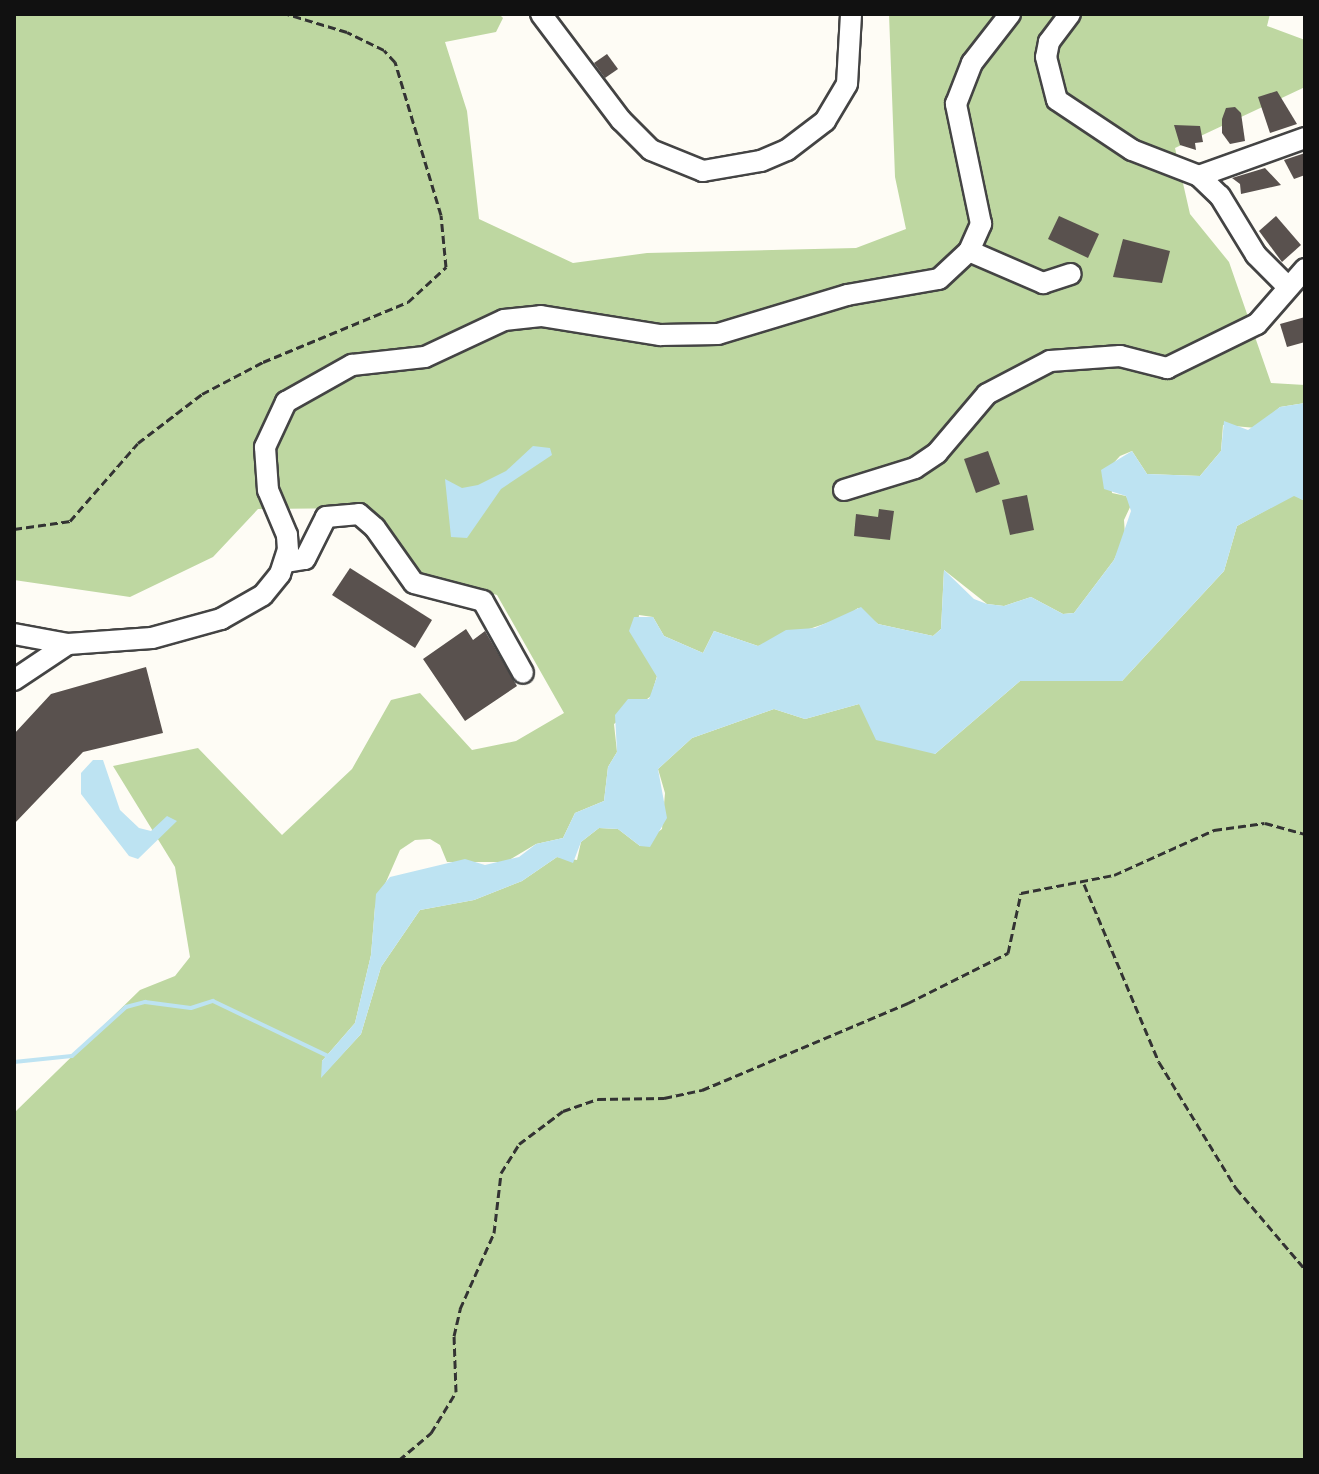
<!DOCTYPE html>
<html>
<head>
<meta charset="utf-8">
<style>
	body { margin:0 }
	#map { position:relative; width:1319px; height:1474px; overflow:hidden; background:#fefcf5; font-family:Lora,serif }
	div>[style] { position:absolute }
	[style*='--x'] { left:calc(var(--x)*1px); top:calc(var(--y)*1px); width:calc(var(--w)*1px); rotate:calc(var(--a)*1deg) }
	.forest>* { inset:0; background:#bed7a1 }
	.water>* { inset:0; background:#bde3f2 }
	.stream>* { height:4px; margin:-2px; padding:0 2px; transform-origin:2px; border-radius:2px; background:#bde3f2 }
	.building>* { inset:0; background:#59514e }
	.path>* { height:3px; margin-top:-1.5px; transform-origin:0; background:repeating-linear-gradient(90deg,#333 0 8px,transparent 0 12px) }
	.roads { filter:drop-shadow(2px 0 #444) drop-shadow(-2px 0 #444) drop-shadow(0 2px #444) drop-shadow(0 -2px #444) }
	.minor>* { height:20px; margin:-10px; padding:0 10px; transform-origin:10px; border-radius:10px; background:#fff }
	span { translate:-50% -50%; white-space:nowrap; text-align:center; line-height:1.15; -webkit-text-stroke:8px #fff; paint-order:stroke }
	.frame { position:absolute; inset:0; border:16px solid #111; pointer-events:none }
</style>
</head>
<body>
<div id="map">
	<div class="forest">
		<div style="clip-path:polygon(14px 14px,499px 14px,503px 18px,496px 32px,445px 42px,467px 111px,479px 219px,573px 263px,647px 253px,856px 248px,906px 229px,895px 177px,889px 14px,1270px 14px,1267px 26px,1305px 40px,1305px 87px,1175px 148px,1190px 214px,1229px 262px,1271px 383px,1305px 385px,1305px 403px,1280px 407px,1256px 428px,1223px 425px,1221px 451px,1200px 476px,1147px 474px,1132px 451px,1120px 456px,1110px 467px,1112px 493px,1126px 496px,1131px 505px,1124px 520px,1125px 535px,1114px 560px,1074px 613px,1063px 614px,1031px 597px,1004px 606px,987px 604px,944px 570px,941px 629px,933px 636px,878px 624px,858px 608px,845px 617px,758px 646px,714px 631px,703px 653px,664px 636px,653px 617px,639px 615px,636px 639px,657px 676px,651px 696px,614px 724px,617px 752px,608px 767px,604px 801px,575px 813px,563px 838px,536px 844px,506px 862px,447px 862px,440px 845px,430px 839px,415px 840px,400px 850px,375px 907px,371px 955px,355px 1023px,322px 1061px,322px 1076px,361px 1034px,381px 967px,420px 910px,474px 900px,522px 881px,557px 857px,577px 860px,581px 842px,599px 828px,618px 829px,640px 846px,662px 829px,665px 793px,658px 769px,692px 738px,774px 709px,805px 719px,859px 704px,935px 754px,1020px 681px,1122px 681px,1224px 571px,1237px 526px,1294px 495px,1305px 501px,1305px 1460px,14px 1460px,14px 1113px,140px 990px,175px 976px,190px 957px,175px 867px,113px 766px,198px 748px,282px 835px,352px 769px,391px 700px,420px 693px,472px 750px,516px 741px,564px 713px,497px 595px,414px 572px,370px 508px,258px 509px,213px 557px,130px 597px,14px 580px)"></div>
	</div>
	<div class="water">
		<div style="clip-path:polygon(1305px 403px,1305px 501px,1294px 496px,1237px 526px,1224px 571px,1122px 681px,1020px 681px,935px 754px,876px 740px,859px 704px,805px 719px,774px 709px,692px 738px,658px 769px,667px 818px,650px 847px,640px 846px,618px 829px,599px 828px,581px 842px,573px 863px,557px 857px,522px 881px,474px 900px,420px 910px,381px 967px,361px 1034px,321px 1078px,322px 1061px,355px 1023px,371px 955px,376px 894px,390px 877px,465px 859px,485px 865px,519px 857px,536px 844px,563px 838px,575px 813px,604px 801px,608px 767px,617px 752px,615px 715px,628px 699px,649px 699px,657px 677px,629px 631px,634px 617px,653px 617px,664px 636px,703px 653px,714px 631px,758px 646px,786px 630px,815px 628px,861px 607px,878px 624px,933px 636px,941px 629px,944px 570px,974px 599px,987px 604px,1004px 606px,1031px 597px,1063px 614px,1074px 613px,1114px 560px,1131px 511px,1126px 496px,1104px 489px,1101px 470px,1132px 451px,1147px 474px,1200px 476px,1221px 451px,1224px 421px,1248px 430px,1280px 407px)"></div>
		<div style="clip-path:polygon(533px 446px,550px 448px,552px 455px,501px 489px,467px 538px,451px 537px,445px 479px,462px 488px,478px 485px,506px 471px)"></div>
		<div style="clip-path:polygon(93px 760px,103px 760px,120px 810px,139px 828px,151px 831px,167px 816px,177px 821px,138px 859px,129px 856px,81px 794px,81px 773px)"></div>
	</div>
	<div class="stream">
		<div style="--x:14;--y:1062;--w:58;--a:-5.9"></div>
		<div style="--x:72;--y:1056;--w:73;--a:-42.2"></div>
		<div style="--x:126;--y:1007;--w:20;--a:-15"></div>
		<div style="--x:145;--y:1002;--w:46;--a:7.4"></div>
		<div style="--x:191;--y:1008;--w:23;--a:-18"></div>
		<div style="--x:213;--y:1001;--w:130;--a:25.6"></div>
	</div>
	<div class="building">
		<div style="clip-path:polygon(607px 54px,618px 69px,605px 78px,594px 63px)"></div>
		<div style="clip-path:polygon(1277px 91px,1297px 124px,1270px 133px,1258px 97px)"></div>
		<div style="clip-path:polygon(1235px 107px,1241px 113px,1245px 141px,1230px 144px,1222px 133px,1222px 119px,1226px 108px)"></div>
		<div style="clip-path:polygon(1174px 125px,1200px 126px,1203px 142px,1195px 143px,1196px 150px,1180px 145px)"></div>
		<div style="clip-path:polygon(1305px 153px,1305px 175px,1294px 179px,1284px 160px)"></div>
		<div style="clip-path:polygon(1265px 168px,1281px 185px,1241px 194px,1240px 184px,1232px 178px)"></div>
		<div style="clip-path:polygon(1059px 216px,1099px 234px,1088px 258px,1048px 239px)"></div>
		<div style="clip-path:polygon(1276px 216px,1301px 245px,1282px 262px,1259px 231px)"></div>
		<div style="clip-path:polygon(1123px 239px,1170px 251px,1162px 283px,1113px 277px)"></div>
		<div style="clip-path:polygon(1305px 317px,1305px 342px,1287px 347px,1280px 324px)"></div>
		<div style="clip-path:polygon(988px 451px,1000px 484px,976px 493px,964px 459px)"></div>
		<div style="clip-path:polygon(1027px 495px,1034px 530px,1010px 535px,1002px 500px)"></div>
		<div style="clip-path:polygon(879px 509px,894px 511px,890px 540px,854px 536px,856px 514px,878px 517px)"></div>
		<div style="clip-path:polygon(350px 568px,432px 620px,415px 648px,332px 595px)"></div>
		<div style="clip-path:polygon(466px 629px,473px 640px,485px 631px,517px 686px,465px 721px,423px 659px)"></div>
		<div style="clip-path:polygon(146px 667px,163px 733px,83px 752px,14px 824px,14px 734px,51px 694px)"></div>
	</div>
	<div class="path">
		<div style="--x:14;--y:529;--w:57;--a:-8.1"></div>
		<div style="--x:70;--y:521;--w:103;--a:-48.9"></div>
		<div style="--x:138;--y:443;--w:81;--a:-37.4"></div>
		<div style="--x:202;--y:394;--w:69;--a:-27.7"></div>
		<div style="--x:263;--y:362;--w:157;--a:-22.5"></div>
		<div style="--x:408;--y:302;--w:52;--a:-42.6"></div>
		<div style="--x:446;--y:267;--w:52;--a:-95.5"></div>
		<div style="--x:441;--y:215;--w:160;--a:-106.7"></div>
		<div style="--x:395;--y:62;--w:16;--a:-133"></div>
		<div style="--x:384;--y:50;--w:41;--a:-154.1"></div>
		<div style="--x:347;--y:32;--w:63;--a:-163.3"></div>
		<div style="--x:1084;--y:884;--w:193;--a:67.2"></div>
		<div style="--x:1159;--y:1062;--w:148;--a:58.6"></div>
		<div style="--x:1236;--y:1188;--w:106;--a:49.6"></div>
		<div style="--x:399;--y:1460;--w:42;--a:-40.2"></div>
		<div style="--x:431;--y:1433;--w:48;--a:-58.6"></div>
		<div style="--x:456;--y:1392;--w:56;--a:-92"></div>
		<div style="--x:454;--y:1336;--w:28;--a:-77"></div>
		<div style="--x:460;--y:1309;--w:83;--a:-65.9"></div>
		<div style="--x:494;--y:1233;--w:60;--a:-83.3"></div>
		<div style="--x:501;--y:1173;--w:34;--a:-58"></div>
		<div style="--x:519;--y:1144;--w:55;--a:-36.9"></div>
		<div style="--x:563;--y:1111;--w:37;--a:-19"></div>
		<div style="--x:598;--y:1099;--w:66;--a:-0.9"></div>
		<div style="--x:664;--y:1098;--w:39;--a:-12"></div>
		<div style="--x:702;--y:1090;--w:224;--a:-22.9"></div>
		<div style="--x:908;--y:1003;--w:112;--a:-26.6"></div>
		<div style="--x:1008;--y:953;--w:61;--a:-77.8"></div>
		<div style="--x:1021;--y:893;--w:95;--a:-11"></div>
		<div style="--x:1114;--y:875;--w:110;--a:-24.2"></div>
		<div style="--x:1214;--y:830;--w:51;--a:-7.8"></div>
		<div style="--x:1265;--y:823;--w:41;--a:15.4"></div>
	</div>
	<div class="roads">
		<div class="minor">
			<div style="--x:541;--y:14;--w:133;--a:53"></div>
			<div style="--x:621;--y:120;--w:42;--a:45"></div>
			<div style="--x:651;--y:150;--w:56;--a:22"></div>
			<div style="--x:703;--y:171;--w:59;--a:-9.8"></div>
			<div style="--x:761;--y:161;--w:28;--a:-23"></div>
			<div style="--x:787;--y:150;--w:48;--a:-37.3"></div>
			<div style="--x:825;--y:121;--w:43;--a:-59.3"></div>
			<div style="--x:847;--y:84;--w:70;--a:-86.7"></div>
			<div style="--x:1070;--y:14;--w:35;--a:127"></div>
			<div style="--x:1049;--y:42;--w:15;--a:101"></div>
			<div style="--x:1046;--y:57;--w:44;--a:75.7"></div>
			<div style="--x:1057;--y:100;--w:90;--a:33.7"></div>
			<div style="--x:1132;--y:150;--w:72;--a:21.2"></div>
			<div style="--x:1199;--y:176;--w:29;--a:44"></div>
			<div style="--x:1220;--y:196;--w:69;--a:58.6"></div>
			<div style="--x:1256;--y:255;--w:44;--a:45"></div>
			<div style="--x:1199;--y:176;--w:113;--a:-19.7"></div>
			<div style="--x:969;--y:251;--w:81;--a:23.4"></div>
			<div style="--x:1043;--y:283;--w:29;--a:-18"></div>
			<div style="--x:844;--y:490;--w:74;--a:-17.2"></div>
			<div style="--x:915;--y:468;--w:27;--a:-34"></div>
			<div style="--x:937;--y:453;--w:77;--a:-49.7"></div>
			<div style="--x:987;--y:394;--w:71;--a:-27.6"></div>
			<div style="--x:1050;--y:361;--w:70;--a:-4.1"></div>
			<div style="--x:1120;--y:356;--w:49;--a:14.3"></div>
			<div style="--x:1167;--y:368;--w:100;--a:-26.1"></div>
			<div style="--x:1257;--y:324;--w:73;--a:-48.9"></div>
			<div style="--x:285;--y:562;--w:20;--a:-9"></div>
			<div style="--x:305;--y:559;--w:47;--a:-63.4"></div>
			<div style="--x:326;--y:517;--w:33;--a:-5"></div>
			<div style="--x:359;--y:514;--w:21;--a:41"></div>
			<div style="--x:375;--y:528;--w:67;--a:54.7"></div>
			<div style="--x:414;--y:583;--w:71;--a:14.6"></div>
			<div style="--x:483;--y:601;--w:82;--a:60.9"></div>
			<div style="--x:14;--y:634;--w:55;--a:10.5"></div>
			<div style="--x:68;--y:644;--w:84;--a:-4.1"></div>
			<div style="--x:152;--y:638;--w:72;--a:-15.4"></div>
			<div style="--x:221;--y:619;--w:48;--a:-29.7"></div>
			<div style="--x:263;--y:595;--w:27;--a:-51"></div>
			<div style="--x:280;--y:574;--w:25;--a:-72"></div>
			<div style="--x:288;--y:550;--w:15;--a:-94"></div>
			<div style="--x:287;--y:535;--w:49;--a:-112.9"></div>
			<div style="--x:268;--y:490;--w:43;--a:-94"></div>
			<div style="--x:265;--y:447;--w:50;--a:-65"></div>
			<div style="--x:286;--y:402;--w:76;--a:-29.3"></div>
			<div style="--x:352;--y:365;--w:73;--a:-6.3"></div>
			<div style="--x:425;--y:357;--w:87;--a:-25.1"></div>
			<div style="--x:504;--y:320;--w:37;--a:-6"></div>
			<div style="--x:541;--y:316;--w:121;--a:9.1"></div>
			<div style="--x:660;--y:335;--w:58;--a:-1"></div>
			<div style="--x:718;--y:334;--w:135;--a:-16.8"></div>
			<div style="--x:847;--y:295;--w:93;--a:-9.9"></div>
			<div style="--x:939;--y:279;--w:41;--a:-43"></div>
			<div style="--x:969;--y:251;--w:30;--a:-66"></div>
			<div style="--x:981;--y:224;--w:123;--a:-101.8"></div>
			<div style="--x:956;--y:104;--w:44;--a:-68.7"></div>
			<div style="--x:972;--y:63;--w:62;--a:-52.2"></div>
			<div style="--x:14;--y:680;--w:65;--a:-33.7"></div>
		</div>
	</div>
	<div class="frame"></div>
</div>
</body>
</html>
